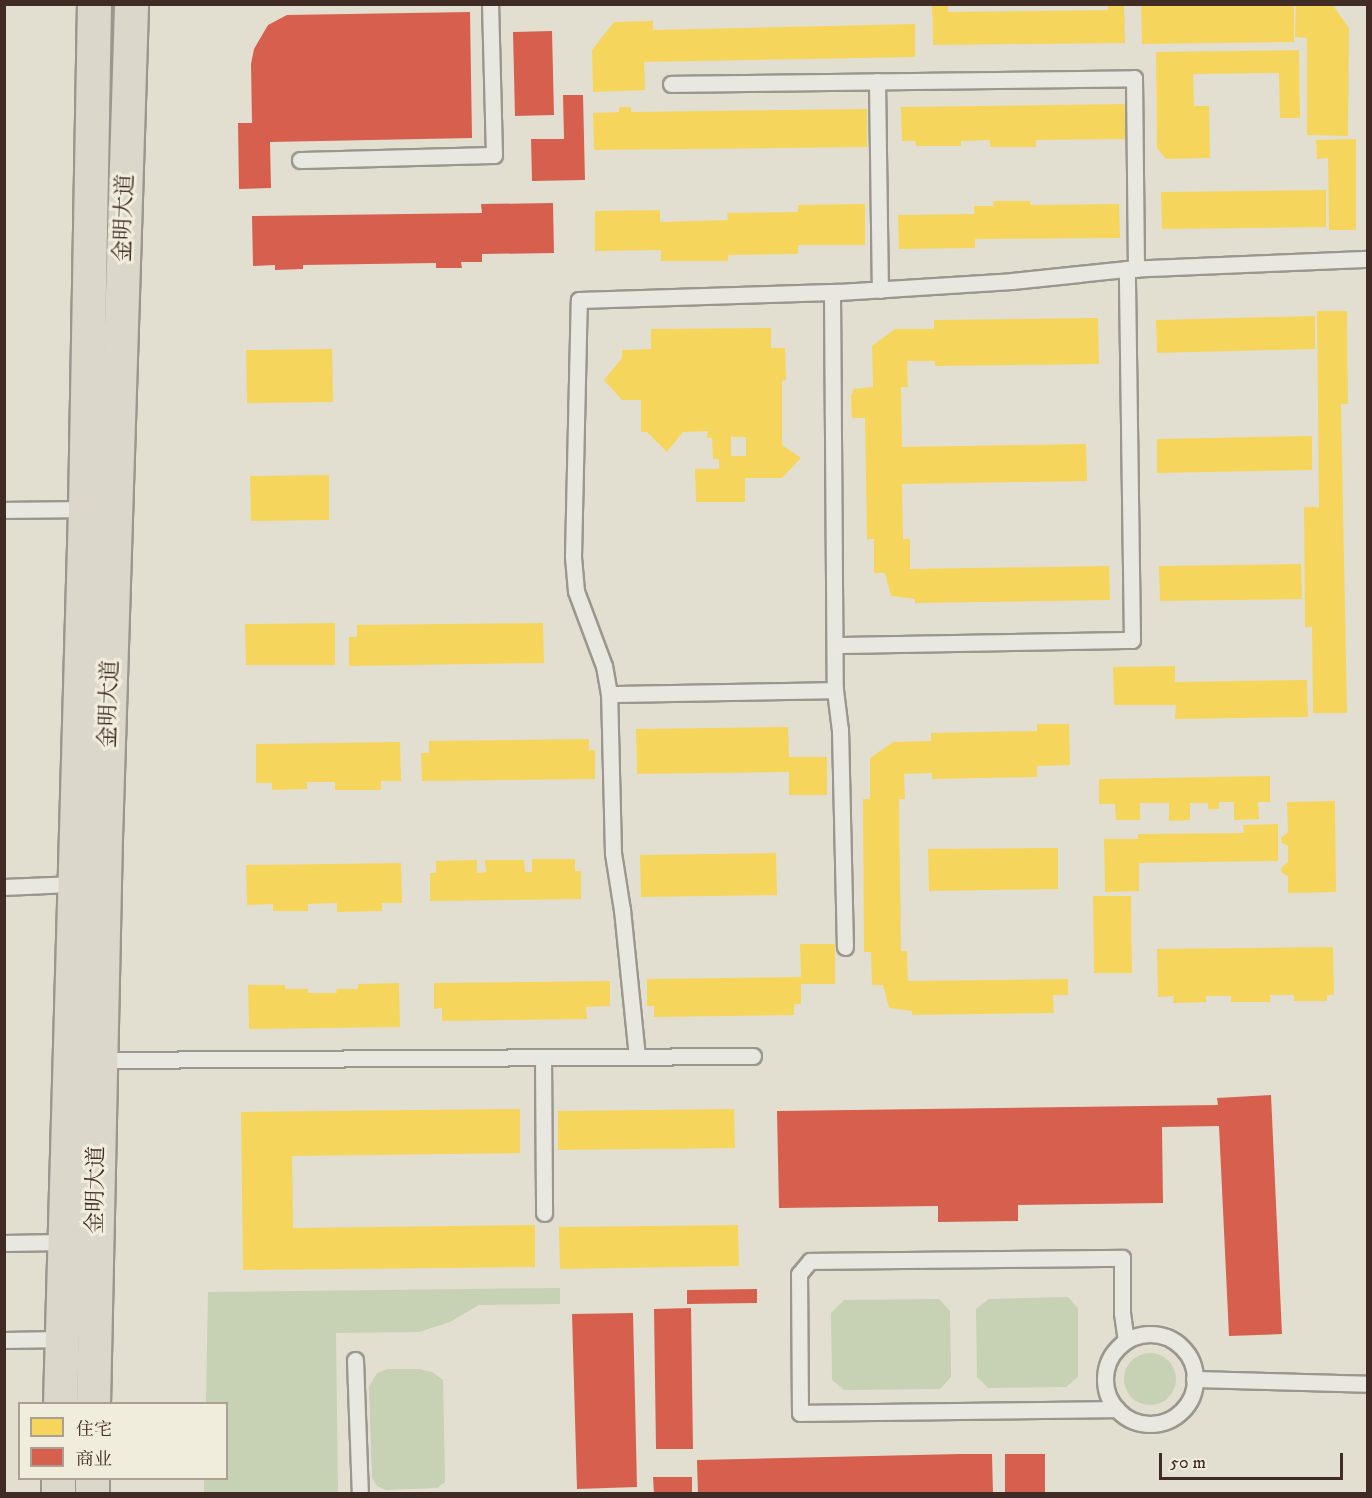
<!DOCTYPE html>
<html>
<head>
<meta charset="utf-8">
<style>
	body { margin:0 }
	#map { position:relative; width:1372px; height:1498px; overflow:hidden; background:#e2dfd1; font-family:"IM FELL DW Pica","Noto Serif SC",serif }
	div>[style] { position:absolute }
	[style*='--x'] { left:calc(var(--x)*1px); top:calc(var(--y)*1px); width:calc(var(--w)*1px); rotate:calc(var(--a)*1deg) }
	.green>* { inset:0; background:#c7d1b3 }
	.round { border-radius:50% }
	.homes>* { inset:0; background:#f6d55c }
	.shops>* { inset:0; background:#d6604d }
	.roads { filter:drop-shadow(2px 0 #9c978e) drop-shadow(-2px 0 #9c978e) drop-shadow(0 2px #9c978e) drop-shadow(0 -2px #9c978e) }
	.lane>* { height:15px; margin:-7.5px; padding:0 7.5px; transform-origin:7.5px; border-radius:7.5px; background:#e9e8e0 }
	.lane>.ring { margin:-7.5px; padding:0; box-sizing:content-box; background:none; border:15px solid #e9e8e0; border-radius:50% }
	.primary>* { height:33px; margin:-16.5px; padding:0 16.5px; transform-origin:16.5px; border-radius:16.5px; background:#dcd7cb }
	span { translate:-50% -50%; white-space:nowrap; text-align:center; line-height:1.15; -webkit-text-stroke:6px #f1eddc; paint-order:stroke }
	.street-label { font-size:22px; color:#412c25 }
	.frame { position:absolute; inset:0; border:6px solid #412c25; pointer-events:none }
	.legend { position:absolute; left:18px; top:1402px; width:210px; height:78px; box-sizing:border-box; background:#f1eddc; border:2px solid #aba093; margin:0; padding:8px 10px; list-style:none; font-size:18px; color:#412c25 }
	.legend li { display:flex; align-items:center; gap:12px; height:30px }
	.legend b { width:30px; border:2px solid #aba093 }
	.scale { position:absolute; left:1159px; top:1453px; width:184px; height:27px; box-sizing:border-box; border:3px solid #412c25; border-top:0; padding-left:8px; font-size:18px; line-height:21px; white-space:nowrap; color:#412c25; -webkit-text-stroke:4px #f1eddc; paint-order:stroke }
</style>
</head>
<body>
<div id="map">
	<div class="green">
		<div style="clip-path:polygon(560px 1288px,560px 1304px,479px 1305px,450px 1322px,419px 1332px,336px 1333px,338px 1493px,204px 1493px,204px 1479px,226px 1478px,226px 1404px,206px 1403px,208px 1292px)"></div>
		<div style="clip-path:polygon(1068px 1297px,1078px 1308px,1078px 1377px,1066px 1387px,988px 1388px,977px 1377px,976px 1309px,989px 1299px)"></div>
		<div style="clip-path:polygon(939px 1299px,950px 1311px,951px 1377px,940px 1389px,844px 1390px,832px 1380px,831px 1313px,844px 1300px)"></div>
		<div class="round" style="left:1124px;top:1353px;width:52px;height:52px"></div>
		<div style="clip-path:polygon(388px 1369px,419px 1369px,432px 1372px,443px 1380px,445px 1482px,437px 1488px,386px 1490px,377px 1486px,372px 1478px,369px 1387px,377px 1373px)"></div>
	</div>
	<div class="homes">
		<div style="clip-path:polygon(932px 4px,948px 4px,948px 12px,1108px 10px,1108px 4px,1124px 4px,1125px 43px,933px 45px)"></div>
		<div style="clip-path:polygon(1141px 4px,1294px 4px,1294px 42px,1142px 44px)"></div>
		<div style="clip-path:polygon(1296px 4px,1332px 4px,1349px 28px,1348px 136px,1307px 135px,1307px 38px,1295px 37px)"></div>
		<div style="clip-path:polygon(653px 21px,653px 30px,915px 24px,915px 57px,644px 62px,645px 90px,593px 92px,592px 50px,614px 22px)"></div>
		<div style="clip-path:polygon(1299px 50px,1300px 118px,1280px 118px,1279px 73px,1193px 74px,1194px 106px,1209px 106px,1210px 158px,1166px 159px,1157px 148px,1156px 52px)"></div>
		<div style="clip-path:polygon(1126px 104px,1127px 139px,1036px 140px,1036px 147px,990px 147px,990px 140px,961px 141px,961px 146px,916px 146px,915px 141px,902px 141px,901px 107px)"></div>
		<div style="clip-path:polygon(619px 107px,631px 107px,631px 112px,867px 109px,867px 147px,594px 150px,593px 113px,619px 112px)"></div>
		<div style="clip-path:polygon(1356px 139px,1356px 230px,1329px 230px,1328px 158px,1317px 159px,1316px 140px)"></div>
		<div style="clip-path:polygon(1326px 190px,1326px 227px,1162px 229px,1161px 192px)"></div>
		<div style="clip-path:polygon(993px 201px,1030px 201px,1031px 205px,1119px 204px,1120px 238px,975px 239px,975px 248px,899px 249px,898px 215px,974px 214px,974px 206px,994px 206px)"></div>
		<div style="clip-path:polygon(865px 204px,865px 245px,798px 245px,798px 254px,728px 255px,728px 261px,661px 261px,661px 250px,595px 251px,595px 211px,660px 210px,660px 222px,728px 220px,727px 213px,798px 212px,798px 205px)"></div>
		<div style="clip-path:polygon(1317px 311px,1347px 311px,1348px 404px,1341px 404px,1347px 713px,1313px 713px,1312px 627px,1305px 627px,1304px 507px,1319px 507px)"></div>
		<div style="clip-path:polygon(1315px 316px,1315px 349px,1157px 353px,1156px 320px)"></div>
		<div style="clip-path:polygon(1098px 318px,1099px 364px,935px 366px,935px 361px,907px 361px,908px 387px,901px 387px,902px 447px,1086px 444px,1087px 481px,902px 484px,903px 539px,910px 539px,910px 569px,1109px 566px,1110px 600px,915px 603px,915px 599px,891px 596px,885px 573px,874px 573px,874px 539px,867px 539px,865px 418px,852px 418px,851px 397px,854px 389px,873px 387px,872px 346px,895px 329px,934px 329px,934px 320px)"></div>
		<div style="clip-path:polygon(evenodd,771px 328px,771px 348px,785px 348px,786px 380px,782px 381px,782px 445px,801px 458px,782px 478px,745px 478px,745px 502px,696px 502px,695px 469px,719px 469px,719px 459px,713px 459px,712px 438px,707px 438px,708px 431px,683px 432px,667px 452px,647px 432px,641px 432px,641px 400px,622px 400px,604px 380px,622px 358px,622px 350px,651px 349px,651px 329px,771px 328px,731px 437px,746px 437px,746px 456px,731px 456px,731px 437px)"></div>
		<div style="clip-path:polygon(332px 349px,333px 402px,247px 403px,246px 350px)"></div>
		<div style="clip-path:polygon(1312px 436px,1312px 470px,1157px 473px,1157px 439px)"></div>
		<div style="clip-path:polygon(329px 475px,329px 520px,251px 521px,250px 476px)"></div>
		<div style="clip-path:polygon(1301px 564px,1302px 599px,1160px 601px,1159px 566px)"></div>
		<div style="clip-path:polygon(335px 623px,335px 665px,246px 665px,245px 624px)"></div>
		<div style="clip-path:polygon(543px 623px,544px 663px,349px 666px,349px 637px,357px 637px,357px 625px)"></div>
		<div style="clip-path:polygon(1175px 666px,1175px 682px,1307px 680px,1308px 717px,1175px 719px,1176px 705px,1114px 705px,1113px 667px)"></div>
		<div style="clip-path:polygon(1037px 724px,1069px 724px,1070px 765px,1037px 766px,1037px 777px,932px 779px,932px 773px,904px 774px,905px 799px,899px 799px,901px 951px,907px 951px,908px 981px,1068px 979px,1068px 995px,1053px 995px,1054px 1013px,912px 1015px,912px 1011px,889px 1008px,883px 985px,872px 985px,871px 952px,864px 952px,863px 799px,870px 799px,870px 758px,893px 742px,931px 741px,931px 733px,1037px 731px)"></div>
		<div style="clip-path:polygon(788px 727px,789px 757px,827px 757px,827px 795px,789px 795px,789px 772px,637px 774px,636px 729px)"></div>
		<div style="clip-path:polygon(589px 739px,589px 750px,595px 750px,595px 779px,422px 781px,421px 753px,429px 753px,429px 741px)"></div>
		<div style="clip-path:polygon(400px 742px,401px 781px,381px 781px,381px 790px,335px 790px,335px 782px,307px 782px,307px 789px,272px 790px,272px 783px,256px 783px,256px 744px)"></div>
		<div style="clip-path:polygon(1270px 776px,1270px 802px,1258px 802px,1259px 819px,1234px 820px,1234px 802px,1219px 802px,1219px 809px,1208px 809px,1208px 803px,1190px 803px,1190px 820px,1169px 821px,1169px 803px,1140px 803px,1140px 820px,1116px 820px,1115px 804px,1099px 804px,1099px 779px)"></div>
		<div style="clip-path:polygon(1335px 801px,1336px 892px,1288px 893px,1288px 876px,1282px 873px,1281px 868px,1288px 862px,1288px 846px,1282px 843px,1281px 838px,1288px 832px,1287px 802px)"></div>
		<div style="clip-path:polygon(1278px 824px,1278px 861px,1139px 863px,1139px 891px,1105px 892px,1104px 839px,1138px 839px,1138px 834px,1244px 833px,1243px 825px)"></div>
		<div style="clip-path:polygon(1058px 848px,1058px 889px,929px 891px,928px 849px)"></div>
		<div style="clip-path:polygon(776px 853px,777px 895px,641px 897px,640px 855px)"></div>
		<div style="clip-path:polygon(532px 859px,575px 859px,575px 871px,581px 871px,581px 899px,430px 901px,430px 873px,436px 873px,436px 861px,477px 860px,477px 873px,486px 872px,485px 860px,524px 860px,525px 872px,532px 872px)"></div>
		<div style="clip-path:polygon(401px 863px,402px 903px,382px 903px,382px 911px,337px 912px,337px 903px,308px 904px,308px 911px,273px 911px,273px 904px,247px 905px,246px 865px)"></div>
		<div style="clip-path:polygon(1093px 896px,1131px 896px,1132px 973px,1094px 973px)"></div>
		<div style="clip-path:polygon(800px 944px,835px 944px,835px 984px,801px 984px,801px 1004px,794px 1004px,794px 1015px,654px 1017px,654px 1006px,647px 1006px,647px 979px,801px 977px)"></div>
		<div style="clip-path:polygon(1333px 947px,1334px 995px,1327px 995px,1327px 1001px,1294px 1001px,1294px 995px,1270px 995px,1270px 1002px,1231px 1002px,1231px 996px,1206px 996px,1206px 1002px,1173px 1003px,1174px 996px,1158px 997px,1157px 949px)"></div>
		<div style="clip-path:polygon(610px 981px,610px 1006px,586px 1007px,587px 1019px,442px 1021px,442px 1008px,434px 1009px,434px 983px)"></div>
		<div style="clip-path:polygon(399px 983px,400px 1027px,249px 1029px,248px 985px,285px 985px,285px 989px,308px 989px,308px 993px,337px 993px,336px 989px,358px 989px,358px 984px)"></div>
		<div style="clip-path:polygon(520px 1109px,520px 1153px,292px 1156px,293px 1228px,535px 1225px,535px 1267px,243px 1270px,241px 1112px)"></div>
		<div style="clip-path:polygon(734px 1109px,735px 1148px,558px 1150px,558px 1111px)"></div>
		<div style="clip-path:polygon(738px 1225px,739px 1266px,560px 1269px,559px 1227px)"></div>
	</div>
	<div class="shops">
		<div style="clip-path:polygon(470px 12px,472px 138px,270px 142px,271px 188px,239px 189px,238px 123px,252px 123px,251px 64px,254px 49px,268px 25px,287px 15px)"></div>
		<div style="clip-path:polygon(552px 31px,554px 115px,515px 116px,513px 32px)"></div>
		<div style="clip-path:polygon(563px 95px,583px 95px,585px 180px,532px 181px,531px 139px,564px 139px)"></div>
		<div style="clip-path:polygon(553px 203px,554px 253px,482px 254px,482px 262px,461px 262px,462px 268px,436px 268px,436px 263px,303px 265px,303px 269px,275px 270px,275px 265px,253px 266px,252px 216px,482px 213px,481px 204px)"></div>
		<div style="clip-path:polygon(1271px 1095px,1282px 1334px,1229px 1336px,1219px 1126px,1162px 1127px,1163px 1203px,1018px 1205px,1018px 1221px,938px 1222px,938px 1206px,779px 1208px,777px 1111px,1218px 1105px,1217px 1098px)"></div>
		<div style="clip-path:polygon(757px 1289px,757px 1303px,687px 1304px,687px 1290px)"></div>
		<div style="clip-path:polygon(691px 1308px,693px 1449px,656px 1449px,654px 1309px)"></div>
		<div style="clip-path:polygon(633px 1313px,637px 1487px,577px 1489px,572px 1314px)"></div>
		<div style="clip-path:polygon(960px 1454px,992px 1454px,993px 1494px,698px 1494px,697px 1460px)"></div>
		<div style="clip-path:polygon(1005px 1454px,1045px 1454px,1045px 1494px,1005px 1494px)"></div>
		<div style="clip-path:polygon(653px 1477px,692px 1477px,692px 1494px,654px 1494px)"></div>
	</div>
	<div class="roads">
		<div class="lane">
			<div style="--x:877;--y:81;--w:209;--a:89.2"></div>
			<div style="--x:671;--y:84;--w:463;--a:-0.7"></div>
			<div style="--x:1134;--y:78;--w:191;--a:89.4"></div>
			<div style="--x:300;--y:160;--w:194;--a:-1.5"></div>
			<div style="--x:494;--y:155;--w:151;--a:-91.5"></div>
			<div style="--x:832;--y:293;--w:397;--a:89.6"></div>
			<div style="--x:835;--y:690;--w:39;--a:83"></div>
			<div style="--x:840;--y:729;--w:218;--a:88.7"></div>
			<div style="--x:4;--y:510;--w:81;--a:-0.7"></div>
			<div style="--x:835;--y:645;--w:297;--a:-1"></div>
			<div style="--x:1132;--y:640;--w:371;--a:-90.8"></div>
			<div style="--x:609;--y:694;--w:226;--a:-1"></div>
			<div style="--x:4;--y:887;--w:70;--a:-2.5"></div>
			<div style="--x:543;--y:1057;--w:156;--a:89.6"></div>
			<div style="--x:637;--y:1057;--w:148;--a:-95.8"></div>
			<div style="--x:622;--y:910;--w:58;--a:-99"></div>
			<div style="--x:613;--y:853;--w:159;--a:-91.4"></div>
			<div style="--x:609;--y:694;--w:28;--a:-100"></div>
			<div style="--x:604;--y:666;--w:80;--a:-110.5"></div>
			<div style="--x:576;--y:591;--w:35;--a:-95"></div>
			<div style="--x:573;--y:556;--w:256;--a:-88.7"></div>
			<div style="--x:579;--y:300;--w:260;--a:-1.8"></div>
			<div style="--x:839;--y:292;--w:173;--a:-3.6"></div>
			<div style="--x:1012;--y:281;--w:116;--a:-6"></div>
			<div style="--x:1127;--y:269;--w:241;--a:-2.4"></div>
			<div style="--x:99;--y:1060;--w:654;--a:-0.35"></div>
			<div style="--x:4;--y:1243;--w:59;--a:-1"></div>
			<div class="ring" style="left:1105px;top:1334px;width:75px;height:75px"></div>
			<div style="--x:4;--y:1340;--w:58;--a:-1"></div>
			<div style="--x:355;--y:1360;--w:134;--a:87.9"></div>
			<div style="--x:1194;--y:1379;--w:174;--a:1.6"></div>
			<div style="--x:1117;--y:1409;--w:317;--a:179.3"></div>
			<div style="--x:800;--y:1413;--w:139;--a:-90.4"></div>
			<div style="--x:799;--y:1274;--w:17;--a:-50"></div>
			<div style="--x:810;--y:1261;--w:312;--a:-0.6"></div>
			<div style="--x:1122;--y:1258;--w:55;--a:90"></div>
			<div style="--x:1122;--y:1313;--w:28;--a:82"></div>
		</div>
		<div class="primary">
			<div style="--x:60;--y:1404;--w:895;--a:-88.4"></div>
			<div style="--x:85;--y:509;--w:505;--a:-88.98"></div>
			<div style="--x:93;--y:1404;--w:566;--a:-88.79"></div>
			<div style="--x:105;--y:838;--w:834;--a:-88.21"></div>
			<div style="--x:58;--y:1494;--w:16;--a:-90"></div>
			<div style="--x:92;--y:1494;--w:16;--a:-90"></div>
		</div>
	</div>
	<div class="street-label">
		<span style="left:124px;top:218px;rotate:-88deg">金明大道</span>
		<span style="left:109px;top:704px;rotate:-88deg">金明大道</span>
		<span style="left:96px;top:1190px;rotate:-89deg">金明大道</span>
	</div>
	<div class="frame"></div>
	<ul class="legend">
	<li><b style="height:16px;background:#f6d55c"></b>住宅</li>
	<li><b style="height:16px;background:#d6604d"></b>商业</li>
	</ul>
	<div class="scale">50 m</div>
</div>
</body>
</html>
